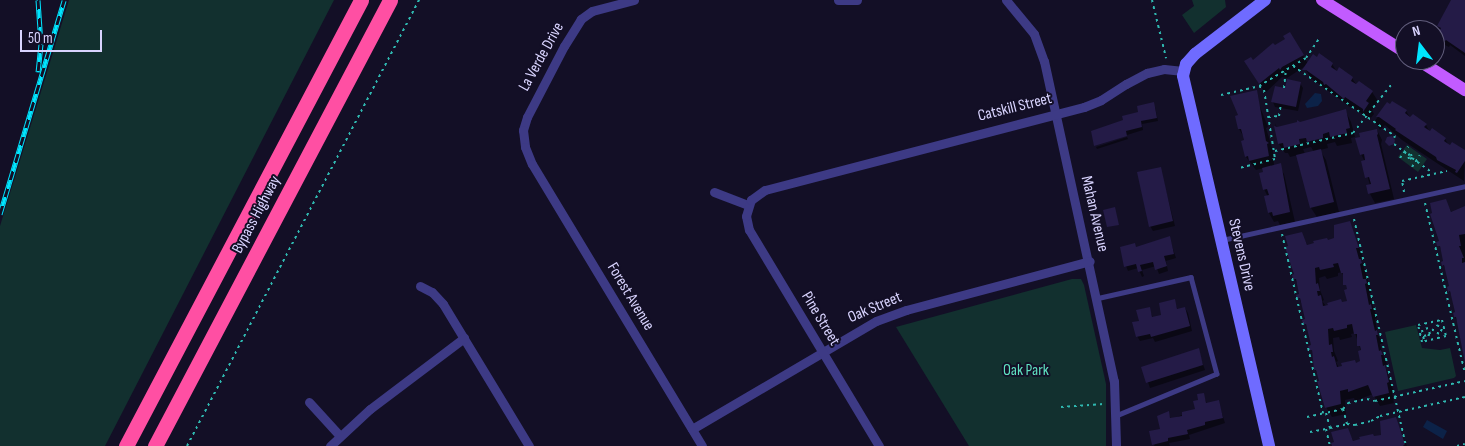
<!DOCTYPE html>
<html>
<head>
<meta charset="utf-8">
<style>
	body { margin:0 }
	#map { position:relative; width:1465px; height:446px; overflow:hidden; background:#130f26; font-family:"Sofia Sans Condensed",sans-serif }
	div>[style] { position:absolute }
	[style*='--x'] { left:calc(var(--x)*1px); top:calc(var(--y)*1px); width:calc(var(--w)*1px); rotate:calc(var(--a)*1deg) }
	.green>* { inset:0; background:#12302f }
	.water>* { inset:0; background:#0c2248 }
	.shadow>* { inset:0; background:#0007 }
	.building>* { inset:0; background:#241b47 }
	.path>* { height:2px; margin-top:-1px; transform-origin:0; background:repeating-linear-gradient(90deg,#2fb8b0 0 2.5px,transparent 0 6.5px) }
	.lane>* { height:4.5px; margin:-2.25px; padding:0 2.25px; transform-origin:2.25px; border-radius:2.25px; background:#3d3a85 }
	.street>* { height:9px; margin:-4.5px; padding:0 4.5px; transform-origin:4.5px; border-radius:4.5px; background:#3d3a85 }
	.secondary>* { height:12px; margin:-6px; padding:0 6px; transform-origin:6px; border-radius:6px; background:#6f6bff }
	.primary>* { height:12px; margin:-6px; padding:0 6px; transform-origin:6px; border-radius:6px; background:#c25bff }
	.highway>* { height:15px; margin:-7.5px; padding:0 7.5px; transform-origin:7.5px; border-radius:7.5px; background:#ff4fa3 }
	.rail>* { height:5px; margin-top:-2.5px; transform-origin:0; background:repeating-linear-gradient(90deg,#130f26 0 9px,#00e5ff 0 18px); box-sizing:border-box; border-block:1px solid #00e5ff }
	span { translate:-50% -50%; white-space:nowrap; text-align:center; line-height:1.15; -webkit-text-stroke:4px #130f26; paint-order:stroke }
	.street-label { font-size:16px; color:#d9d4ff }
	.park-label { font-size:16px; color:#5fe0c0 }
	.north { position:absolute; left:1395px; top:20px; width:50px; height:50px; box-sizing:border-box; background:#130f26; border:1px solid #625e7d; border-radius:50%; rotate:345deg; font-size:14px; font-weight:700; line-height:20px; text-align:center; color:#d9d4ff }
	.north::after { content:''; display:block; margin:auto; width:18px; height:22px; background:#00e5ff; clip-path:polygon(50% 0,100% 100%,50% 72%,0 100%) }
	.scale { position:absolute; left:20px; top:30px; width:82px; height:22px; box-sizing:border-box; border:2px solid #d9d4ff; border-top:0; padding-left:6px; font-size:15px; line-height:18px; white-space:nowrap; color:#d9d4ff; -webkit-text-stroke:4px #130f26; paint-order:stroke }
</style>
</head>
<body>
<div id="map">
	<div class="green">
		<div style="clip-path:polygon(69px 0,334px 0,105px 446px,0 446px,0 226px)"></div>
		<div style="clip-path:polygon(1192px 0,1225px 0,1226px 7px,1194px 33px,1182px 15px,1194px 6px)"></div>
		<div style="clip-path:polygon(1407px 145px,1427px 159px,1418px 172px,1398px 157px)"></div>
		<div style="clip-path:polygon(1072px 279px,1081px 279px,1084px 285px,1106px 384px,1106px 446px,969px 446px,896px 327px)"></div>
		<div style="clip-path:polygon(1416px 325px,1422px 348px,1440px 350px,1450px 348px,1456px 376px,1454px 378px,1398px 391px,1385px 332px)"></div>
	</div>
	<div class="water">
		<div style="clip-path:polygon(1315px 93px,1321px 94px,1322px 101px,1318px 106px,1307px 108px,1305px 104px)"></div>
		<div style="clip-path:polygon(1427px 420px,1447px 431px,1443px 439px,1423px 427px)"></div>
	</div>
	<div class="shadow">
		<div style="clip-path:polygon(1455px 0,1465px 0,1465px 56px,1450px 45px,1449px 47px,1441px 43px,1437px 37px,1441px 30px,1438px 26px)"></div>
		<div style="clip-path:polygon(1303px 55px,1308px 64px,1332px 64px,1337px 72px,1352px 78px,1357px 86px,1372px 92px,1378px 101px,1372px 110px,1374px 114px,1370px 119px,1351px 106px,1350px 107px,1311px 78px,1304px 67px,1287px 78px,1282px 77px,1265px 93px,1251px 71px,1253px 62px)"></div>
		<div style="clip-path:polygon(1300px 83px,1303px 88px,1298px 111px,1275px 107px,1273px 102px,1286px 89px)"></div>
		<div style="clip-path:polygon(1254px 92px,1268px 127px,1266px 128px,1273px 151px,1274px 166px,1278px 165px,1284px 174px,1295px 222px,1280px 225px,1278px 221px,1274px 222px,1269px 213px,1268px 197px,1264px 189px,1264px 168px,1256px 170px,1246px 157px,1245px 139px,1239px 129px,1240px 116px)"></div>
		<div style="clip-path:polygon(1387px 103px,1406px 111px,1411px 119px,1426px 125px,1430px 133px,1445px 139px,1450px 147px,1465px 152px,1464px 181px,1402px 140px,1385px 125px,1380px 130px,1375px 121px)"></div>
		<div style="clip-path:polygon(1155px 107px,1158px 121px,1142px 124px,1143px 130px,1095px 145px,1124px 121px)"></div>
		<div style="clip-path:polygon(evenodd,1346px 112px,1351px 122px,1355px 137px,1351px 138px,1352px 143px,1337px 146px,1335px 142px,1327px 144px,1328px 148px,1320px 150px,1326px 160px,1339px 212px,1317px 217px,1311px 208px,1298px 155px,1290px 157px,1288px 153px,1285px 153px,1279px 144px,1275px 123px,1277px 128px,1346px 112px,1311px 147px,1314px 152px,1305px 154px,1303px 149px,1311px 147px)"></div>
		<div style="clip-path:polygon(1377px 130px,1382px 140px,1381px 144px,1394px 199px,1375px 203px,1370px 194px,1368px 186px,1370px 185px,1363px 162px,1365px 162px,1361px 154px)"></div>
		<div style="clip-path:polygon(1127px 137px,1128px 139px,1097px 149px,1096px 147px)"></div>
		<div style="clip-path:polygon(1160px 168px,1175px 226px,1153px 231px,1150px 226px)"></div>
		<div style="clip-path:polygon(1445px 201px,1452px 213px,1465px 208px,1465px 360px,1458px 323px,1455px 317px,1457px 313px,1453px 298px,1449px 291px,1451px 287px,1448px 274px,1442px 263px,1445px 262px,1443px 254px,1438px 243px,1440px 242px)"></div>
		<div style="clip-path:polygon(evenodd,1349px 223px,1363px 257px,1361px 258px,1371px 290px,1371px 293px,1369px 293px,1376px 315px,1377px 318px,1375px 319px,1378px 335px,1383px 344px,1380px 344px,1383px 355px,1387px 364px,1385px 365px,1386px 369px,1394px 392px,1392px 393px,1394px 403px,1380px 406px,1373px 394px,1355px 401px,1354px 398px,1345px 400px,1346px 414px,1332px 417px,1326px 407px,1319px 376px,1315px 370px,1309px 331px,1305px 324px,1306px 320px,1303px 307px,1298px 296px,1300px 295px,1299px 287px,1293px 276px,1296px 275px,1301px 234px,1308px 246px,1336px 239px,1349px 223px,1342px 272px,1348px 290px,1348px 302px,1326px 306px,1322px 301px,1324px 300px,1320px 290px,1319px 278px,1325px 276px,1327px 279px,1338px 276px,1338px 273px,1342px 272px,1349px 223px,1355px 333px,1361px 351px,1362px 362px,1339px 368px,1336px 362px,1338px 361px,1334px 351px,1333px 338px,1339px 337px,1340px 340px,1352px 337px,1351px 334px,1355px 333px)"></div>
		<div style="clip-path:polygon(1169px 237px,1176px 258px,1166px 261px,1168px 271px,1159px 274px,1156px 266px,1142px 270px,1144px 276px,1142px 277px,1138px 268px,1128px 271px,1126px 266px,1137px 248px)"></div>
		<div style="clip-path:polygon(1174px 301px,1178px 310px,1185px 308px,1188px 313px,1192px 331px,1155px 342px,1153px 338px,1140px 341px,1137px 336px,1140px 322px,1149px 308px,1153px 318px,1163px 316px)"></div>
		<div style="clip-path:polygon(1198px 350px,1205px 370px,1150px 388px,1143px 368px)"></div>
		<div style="clip-path:polygon(1203px 394px,1207px 404px,1218px 401px,1225px 423px,1189px 435px,1190px 439px,1169px 443px,1170px 446px,1154px 446px,1168px 413px,1171px 419px,1196px 410px)"></div>
		<div style="clip-path:polygon(1395px 419px,1407px 446px,1333px 446px,1347px 430px,1354px 442px,1382px 436px)"></div>
	</div>
	<div class="building">
		<div style="clip-path:polygon(1451px 0,1465px 0,1465px 53px,1446px 40px,1445px 41px,1436px 37px,1441px 28px,1437px 26px)"></div>
		<div style="clip-path:polygon(1290px 32px,1304px 55px,1282px 67px,1280px 70px,1279px 68px,1259px 84px,1244px 61px,1251px 57px,1253px 60px,1273px 43px,1275px 45px,1285px 39px,1283px 36px)"></div>
		<div style="clip-path:polygon(1319px 53px,1333px 63px,1331px 67px,1337px 71px,1339px 67px,1353px 77px,1351px 81px,1356px 84px,1359px 81px,1373px 91px,1366px 101px,1369px 103px,1363px 112px,1363px 109px,1345px 97px,1344px 99px,1326px 84px,1324px 85px,1323px 82px,1306px 70px,1302px 70px,1313px 54px,1317px 57px)"></div>
		<div style="clip-path:polygon(1287px 79px,1301px 82px,1296px 107px,1271px 102px,1275px 86px,1285px 88px)"></div>
		<div style="clip-path:polygon(1257px 90px,1266px 141px,1269px 143px,1267px 144px,1269px 156px,1249px 161px,1248px 156px,1245px 157px,1241px 141px,1244px 140px,1241px 129px,1238px 129px,1235px 116px,1238px 115px,1230px 96px)"></div>
		<div style="clip-path:polygon(1392px 101px,1407px 110px,1405px 113px,1410px 117px,1413px 114px,1427px 124px,1424px 127px,1430px 131px,1432px 128px,1446px 138px,1444px 141px,1450px 145px,1452px 142px,1465px 150px,1465px 161px,1457px 173px,1455px 172px,1456px 170px,1437px 160px,1436px 157px,1395px 130px,1396px 129px,1379px 117px,1376px 117px,1387px 102px,1390px 104px)"></div>
		<div style="clip-path:polygon(1154px 102px,1157px 118px,1141px 121px,1142px 127px,1126px 131px,1127px 136px,1094px 146px,1091px 131px,1123px 120px,1122px 116px,1138px 112px,1137px 106px)"></div>
		<div style="clip-path:polygon(1346px 109px,1350px 128px,1346px 129px,1347px 133px,1330px 137px,1329px 132px,1323px 134px,1323px 138px,1307px 142px,1306px 138px,1299px 139px,1300px 144px,1284px 148px,1283px 143px,1278px 144px,1274px 126px,1277px 127px,1297px 122px,1297px 120px,1300px 122px)"></div>
		<div style="clip-path:polygon(1377px 129px,1378px 134px,1377px 135px,1390px 189px,1368px 194px,1366px 185px,1371px 184px,1369px 177px,1365px 178px,1361px 161px,1365px 160px,1364px 154px,1360px 155px,1355px 138px,1360px 137px,1359px 133px)"></div>
		<div style="clip-path:polygon(1392px 136px,1395px 140px,1394px 144px,1389px 146px,1385px 142px,1387px 137px)"></div>
		<div style="clip-path:polygon(1321px 149px,1334px 202px,1310px 208px,1296px 155px)"></div>
		<div style="clip-path:polygon(1281px 163px,1290px 212px,1273px 216px,1272px 212px,1268px 213px,1264px 196px,1269px 195px,1267px 189px,1263px 190px,1259px 173px,1263px 172px,1262px 168px)"></div>
		<div style="clip-path:polygon(1161px 167px,1173px 221px,1149px 227px,1137px 172px)"></div>
		<div style="clip-path:polygon(1446px 199px,1451px 212px,1465px 206px,1465px 234px,1459px 235px,1461px 246px,1459px 246px,1464px 258px,1462px 258px,1462px 263px,1465px 262px,1465px 363px,1456px 317px,1454px 317px,1453px 313px,1455px 312px,1450px 291px,1448px 292px,1447px 287px,1449px 286px,1444px 265px,1442px 266px,1441px 262px,1443px 261px,1440px 246px,1437px 246px,1436px 242px,1439px 241px,1430px 214px,1432px 213px,1430px 203px)"></div>
		<div style="clip-path:polygon(1115px 207px,1119px 225px,1107px 227px,1103px 210px)"></div>
		<div style="clip-path:polygon(evenodd,1350px 221px,1359px 248px,1356px 248px,1359px 259px,1361px 259px,1362px 263px,1360px 264px,1363px 279px,1366px 279px,1367px 283px,1365px 284px,1369px 305px,1371px 304px,1372px 309px,1370px 309px,1375px 331px,1377px 330px,1378px 335px,1376px 335px,1379px 351px,1381px 350px,1383px 355px,1381px 355px,1383px 366px,1385px 365px,1389px 382px,1387px 383px,1389px 393px,1373px 397px,1368px 385px,1348px 392px,1348px 389px,1340px 391px,1341px 404px,1325px 408px,1317px 381px,1319px 381px,1316px 370px,1314px 370px,1312px 350px,1309px 350px,1308px 346px,1311px 345px,1306px 324px,1303px 325px,1302px 320px,1305px 319px,1300px 298px,1297px 299px,1296px 295px,1299px 294px,1296px 279px,1293px 279px,1292px 275px,1294px 274px,1285px 247px,1288px 246px,1285px 236px,1302px 232px,1307px 245px,1314px 243px,1313px 241px,1327px 238px,1328px 240px,1334px 238px,1334px 225px,1350px 221px,1338px 263px,1341px 273px,1343px 273px,1343px 285px,1346px 285px,1347px 289px,1344px 290px,1347px 301px,1342px 302px,1341px 299px,1327px 303px,1328px 305px,1323px 306px,1321px 295px,1318px 296px,1317px 291px,1320px 291px,1318px 283px,1316px 284px,1315px 268px,1319px 267px,1320px 270px,1334px 267px,1333px 264px,1338px 263px,1350px 221px,1352px 324px,1354px 334px,1357px 334px,1357px 346px,1360px 346px,1361px 350px,1358px 351px,1360px 361px,1356px 363px,1355px 360px,1341px 363px,1342px 366px,1337px 367px,1334px 356px,1332px 357px,1331px 352px,1333px 352px,1332px 344px,1329px 345px,1328px 329px,1333px 328px,1334px 331px,1347px 328px,1347px 325px,1352px 324px)"></div>
		<div style="clip-path:polygon(1170px 236px,1174px 254px,1164px 256px,1167px 266px,1155px 270px,1153px 262px,1140px 265px,1142px 271px,1138px 272px,1136px 264px,1124px 267px,1120px 247px,1135px 243px,1136px 247px)"></div>
		<div style="clip-path:polygon(1175px 299px,1177px 309px,1185px 307px,1190px 326px,1151px 337px,1150px 334px,1136px 337px,1132px 322px,1139px 321px,1136px 310px,1150px 307px,1152px 317px,1161px 315px,1159px 303px)"></div>
		<div style="clip-path:polygon(1199px 348px,1203px 365px,1146px 383px,1141px 367px)"></div>
		<div style="clip-path:polygon(1204px 393px,1206px 403px,1219px 400px,1223px 418px,1205px 422px,1205px 425px,1187px 430px,1188px 434px,1168px 438px,1168px 441px,1152px 445px,1149px 431px,1160px 429px,1157px 416px,1169px 411px,1170px 418px,1182px 416px,1182px 412px,1195px 409px,1193px 401px,1198px 400px,1197px 394px)"></div>
		<div style="clip-path:polygon(1396px 417px,1405px 444px,1403px 446px,1332px 446px,1331px 443px,1334px 442px,1331px 432px,1348px 428px,1353px 441px,1360px 439px,1359px 437px,1373px 434px,1374px 436px,1381px 435px,1380px 421px)"></div>
	</div>
	<div class="path">
		<div style="--x:1152;--y:0;--w:60;--a:76.4"></div>
		<div style="--x:1293;--y:66;--w:124;--a:34.5"></div>
		<div style="--x:1395;--y:136;--w:2;--a:117"></div>
		<div style="--x:1259;--y:86;--w:55;--a:-30.8"></div>
		<div style="--x:1306;--y:58;--w:25;--a:-56"></div>
		<div style="--x:1284;--y:88;--w:18;--a:-84"></div>
		<div style="--x:1221;--y:95;--w:39;--a:-13"></div>
		<div style="--x:1259;--y:86;--w:6;--a:39"></div>
		<div style="--x:1264;--y:90;--w:70;--a:80.9"></div>
		<div style="--x:1275;--y:159;--w:38;--a:166"></div>
		<div style="--x:1268;--y:117;--w:11;--a:-5"></div>
		<div style="--x:1279;--y:116;--w:12;--a:-81"></div>
		<div style="--x:1394;--y:144;--w:18;--a:38"></div>
		<div style="--x:1408;--y:155;--w:3;--a:-18"></div>
		<div style="--x:1411;--y:154;--w:4;--a:76"></div>
		<div style="--x:1412;--y:158;--w:3;--a:162"></div>
		<div style="--x:1409;--y:159;--w:4;--a:-104"></div>
		<div style="--x:1275;--y:151;--w:80;--a:-13"></div>
		<div style="--x:1353;--y:133;--w:61;--a:-51.6"></div>
		<div style="--x:1400;--y:158;--w:14;--a:-54"></div>
		<div style="--x:1412;--y:158;--w:26;--a:36"></div>
		<div style="--x:1412;--y:167;--w:14;--a:-56"></div>
		<div style="--x:1404;--y:192;--w:11;--a:-100"></div>
		<div style="--x:1402;--y:181;--w:46;--a:-12.5"></div>
		<div style="--x:1425;--y:203;--w:175;--a:76.8"></div>
		<div style="--x:1354;--y:219;--w:233;--a:77.1"></div>
		<div style="--x:1282;--y:234;--w:184;--a:77.1"></div>
		<div style="--x:1442;--y:320;--w:16;--a:76"></div>
		<div style="--x:1446;--y:336;--w:25;--a:166"></div>
		<div style="--x:1422;--y:342;--w:17;--a:-103"></div>
		<div style="--x:1418;--y:325;--w:25;--a:-12"></div>
		<div style="--x:1424;--y:336;--w:6;--a:-18"></div>
		<div style="--x:1430;--y:334;--w:6;--a:-108"></div>
		<div style="--x:1428;--y:328;--w:6;--a:162"></div>
		<div style="--x:1422;--y:330;--w:10;--a:79"></div>
		<div style="--x:1428;--y:336;--w:14;--a:-51"></div>
		<div style="--x:1437;--y:325;--w:6;--a:39"></div>
		<div style="--x:1442;--y:329;--w:6;--a:121"></div>
		<div style="--x:1439;--y:334;--w:6;--a:-141"></div>
		<div style="--x:1061;--y:407;--w:43;--a:-4"></div>
		<div style="--x:1343;--y:409;--w:8;--a:-50"></div>
		<div style="--x:1348;--y:403;--w:19;--a:-12"></div>
		<div style="--x:1367;--y:399;--w:8;--a:14"></div>
		<div style="--x:1375;--y:401;--w:92;--a:-12.5"></div>
		<div style="--x:1307;--y:417;--w:17;--a:-13"></div>
		<div style="--x:1347;--y:424;--w:8;--a:7"></div>
		<div style="--x:1355;--y:425;--w:16;--a:-14"></div>
		<div style="--x:1371;--y:421;--w:10;--a:-29"></div>
		<div style="--x:1380;--y:416;--w:87;--a:-12.6"></div>
		<div style="--x:1326;--y:429;--w:17;--a:77"></div>
		<div style="--x:1310;--y:432;--w:20;--a:-11"></div>
		<div style="--x:1330;--y:428;--w:17;--a:-13"></div>
		<div style="--x:1347;--y:424;--w:16;--a:-105"></div>
		<div style="--x:1343;--y:409;--w:17;--a:167"></div>
		<div style="--x:1326;--y:413;--w:16;--a:75"></div>
		<div style="--x:187;--y:446;--w:503;--a:-62.52"></div>
		<div style="--x:1457;--y:446;--w:8;--a:-14"></div>
	</div>
	<div class="lane">
		<div style="--x:1222;--y:240;--w:249;--a:-12.5"></div>
		<div style="--x:1098;--y:298;--w:95;--a:-12.7"></div>
		<div style="--x:1191;--y:277;--w:100;--a:75"></div>
		<div style="--x:1217;--y:374;--w:109;--a:157.4"></div>
	</div>
	<div class="street">
		<div style="--x:634;--y:0;--w:43;--a:165.3"></div>
		<div style="--x:592;--y:11;--w:14;--a:144"></div>
		<div style="--x:581;--y:19;--w:32;--a:122"></div>
		<div style="--x:564;--y:46;--w:80;--a:117.5"></div>
		<div style="--x:527;--y:117;--w:14;--a:107"></div>
		<div style="--x:523;--y:130;--w:17;--a:83"></div>
		<div style="--x:525;--y:147;--w:18;--a:68"></div>
		<div style="--x:532;--y:164;--w:329;--a:58.9"></div>
		<div style="--x:838;--y:0;--w:19;--a:0"></div>
		<div style="--x:1006;--y:0;--w:44;--a:50.5"></div>
		<div style="--x:1034;--y:34;--w:29;--a:70"></div>
		<div style="--x:1044;--y:61;--w:328;--a:77.7"></div>
		<div style="--x:1114;--y:381;--w:65;--a:88.2"></div>
		<div style="--x:714;--y:192;--w:36;--a:21"></div>
		<div style="--x:420;--y:286;--w:13;--a:27"></div>
		<div style="--x:432;--y:292;--w:16;--a:47"></div>
		<div style="--x:443;--y:304;--w:166;--a:58.8"></div>
		<div style="--x:309;--y:402;--w:46;--a:47.6"></div>
		<div style="--x:692;--y:429;--w:213;--a:-30.4"></div>
		<div style="--x:876;--y:321;--w:32;--a:-20"></div>
		<div style="--x:906;--y:310;--w:190;--a:-14.9"></div>
		<div style="--x:330;--y:446;--w:54;--a:-42.8"></div>
		<div style="--x:370;--y:409;--w:118;--a:-37.1"></div>
		<div style="--x:879;--y:446;--w:252;--a:-121"></div>
		<div style="--x:749;--y:230;--w:14;--a:-102"></div>
		<div style="--x:746;--y:216;--w:17;--a:-73"></div>
		<div style="--x:751;--y:200;--w:17;--a:-36"></div>
		<div style="--x:765;--y:190;--w:330;--a:-14.6"></div>
		<div style="--x:1084;--y:107;--w:18;--a:-22"></div>
		<div style="--x:1101;--y:100;--w:30;--a:-33"></div>
		<div style="--x:1126;--y:84;--w:24;--a:-28"></div>
		<div style="--x:1147;--y:73;--w:17;--a:-13"></div>
		<div style="--x:1164;--y:69;--w:19;--a:6"></div>
	</div>
	<div class="secondary">
		<div style="--x:1265;--y:0;--w:88;--a:142.4"></div>
		<div style="--x:1195;--y:54;--w:13;--a:132"></div>
		<div style="--x:1186;--y:64;--w:12;--a:104"></div>
		<div style="--x:1183;--y:76;--w:380;--a:76.9"></div>
	</div>
	<div class="primary">
		<div style="--x:1322;--y:0;--w:98;--a:32.1"></div>
		<div style="--x:1418;--y:60;--w:56;--a:32.6"></div>
	</div>
	<div class="highway">
		<div style="--x:126;--y:446;--w:504;--a:-62.21"></div>
		<div style="--x:155;--y:446;--w:504;--a:-62.21"></div>
	</div>
	<div class="rail">
		<div style="--x:38;--y:0;--w:44;--a:86.1"></div>
		<div style="--x:41;--y:44;--w:28;--a:96"></div>
		<div style="--x:0;--y:214;--w:223;--a:-73.3"></div>
	</div>
	<div class="street-label">
		<span style="left:542px;top:57px;rotate:-61deg">La Verde Drive</span>
		<span style="left:1015px;top:108px;rotate:-14deg">Catskill Street</span>
		<span style="left:1094px;top:214px;rotate:77deg">Mahan Avenue</span>
		<span style="left:257px;top:215px;rotate:-62deg">Bypass Highway</span>
		<span style="left:1241px;top:255px;rotate:77deg">Stevens Drive</span>
		<span style="left:630px;top:297px;rotate:59deg">Forest Avenue</span>
		<span style="left:875px;top:308px;rotate:-23deg">Oak Street</span>
		<span style="left:820px;top:319px;rotate:59deg">Pine Street</span>
	</div>
	<div class="park-label">
		<span style="left:1026px;top:371px">Oak Park</span>
	</div>
	<div class="north">N</div>
	<div class="scale">50 m</div>
</div>
</body>
</html>
